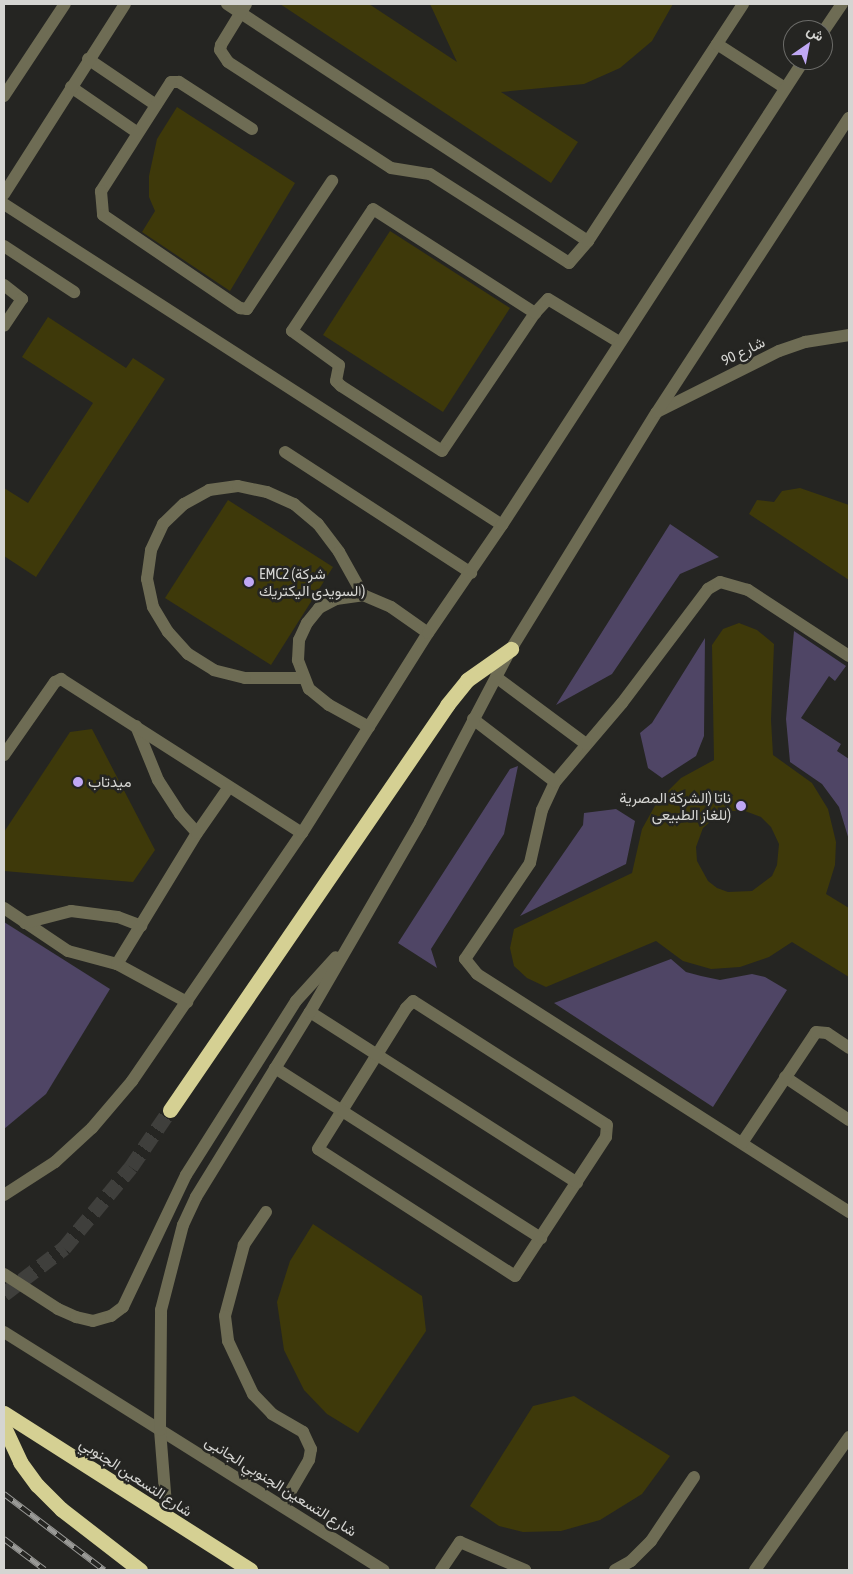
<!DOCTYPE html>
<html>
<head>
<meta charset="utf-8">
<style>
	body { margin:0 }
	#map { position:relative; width:853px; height:1574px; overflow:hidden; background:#252522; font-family:"Asap Condensed",Vazirmatn,sans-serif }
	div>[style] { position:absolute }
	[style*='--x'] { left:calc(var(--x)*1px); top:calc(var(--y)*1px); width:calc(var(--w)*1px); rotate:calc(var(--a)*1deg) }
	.green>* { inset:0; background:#4f4565 }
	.building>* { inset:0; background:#3e390a }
	.highway-tunnel>* { height:15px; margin-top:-7.5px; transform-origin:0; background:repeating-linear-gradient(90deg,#3f3f3c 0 15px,transparent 0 23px) }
	.minor>* { height:12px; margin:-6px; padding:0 6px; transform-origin:6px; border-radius:6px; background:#6e6c54 }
	.highway>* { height:15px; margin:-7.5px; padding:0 7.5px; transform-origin:7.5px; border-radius:7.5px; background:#d5d093 }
	.rail>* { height:5.5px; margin-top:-2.75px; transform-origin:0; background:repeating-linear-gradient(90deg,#252522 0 11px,#9a9a97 0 22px); box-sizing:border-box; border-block:1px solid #9a9a97 }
	.dots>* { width:14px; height:14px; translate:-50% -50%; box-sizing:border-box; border:2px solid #252522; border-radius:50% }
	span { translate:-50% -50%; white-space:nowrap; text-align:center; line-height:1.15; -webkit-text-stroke:5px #252522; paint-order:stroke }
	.street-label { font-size:15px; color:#d5d5d2 }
	.poi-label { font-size:15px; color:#d5d5d2 }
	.left { translate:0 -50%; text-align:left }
	.right { translate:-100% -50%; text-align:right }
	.frame { position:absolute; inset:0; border:5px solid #d5d5d2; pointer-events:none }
	.north { position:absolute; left:783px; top:20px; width:50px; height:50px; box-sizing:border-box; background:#252522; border:1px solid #6b6b68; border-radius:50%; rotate:33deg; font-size:14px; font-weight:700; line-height:20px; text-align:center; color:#d5d5d2 }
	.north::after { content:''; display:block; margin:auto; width:18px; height:22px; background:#c0a8f4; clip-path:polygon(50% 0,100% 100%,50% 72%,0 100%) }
</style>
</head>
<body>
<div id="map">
	<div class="green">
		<div style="clip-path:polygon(670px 524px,719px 557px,680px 574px,612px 674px,556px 705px)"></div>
		<div style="clip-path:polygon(794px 631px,846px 666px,835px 681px,829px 676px,801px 718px,841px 744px,837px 751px,849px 759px,849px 840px,839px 807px,822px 784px,790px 762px,786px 719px)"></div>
		<div style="clip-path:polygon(705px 638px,704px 736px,696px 756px,662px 778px,648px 768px,640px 733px,652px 723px)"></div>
		<div style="clip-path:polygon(518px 766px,504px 834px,431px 949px,437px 968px,398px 943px,510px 769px)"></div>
		<div style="clip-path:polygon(616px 809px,635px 821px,626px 864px,520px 916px,583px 825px,584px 813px)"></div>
		<div style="clip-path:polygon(4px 922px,110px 989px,46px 1094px,4px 1129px)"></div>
		<div style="clip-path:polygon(671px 959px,686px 972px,701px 976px,720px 980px,752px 974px,765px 977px,787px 990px,713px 1107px,554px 1003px)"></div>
	</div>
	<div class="building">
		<div style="clip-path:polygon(280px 4px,369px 4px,457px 62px,430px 4px,673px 4px,652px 41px,620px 68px,584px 84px,501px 92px,578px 142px,551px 183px)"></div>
		<div style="clip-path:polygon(177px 107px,295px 183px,230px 291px,142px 232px,155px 211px,149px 197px,149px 176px,157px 139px)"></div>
		<div style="clip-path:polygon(390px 231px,510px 308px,443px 412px,323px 335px)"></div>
		<div style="clip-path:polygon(48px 317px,126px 368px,133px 358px,165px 379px,36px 577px,4px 556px,4px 488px,28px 503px,93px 403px,22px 357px)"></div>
		<div style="clip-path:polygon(800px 488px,849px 505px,849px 580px,749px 514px,757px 500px,774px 502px,782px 491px)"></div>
		<div style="clip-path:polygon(228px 500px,333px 567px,271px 665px,165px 598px)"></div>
		<div style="clip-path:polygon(evenodd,739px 623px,757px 630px,774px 644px,771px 720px,773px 755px,812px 783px,828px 809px,836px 842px,835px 865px,826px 894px,849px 908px,849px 977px,792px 942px,769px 957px,740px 967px,711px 969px,683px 961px,656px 941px,546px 987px,527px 978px,514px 966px,510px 948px,514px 929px,632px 873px,642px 829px,657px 802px,681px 778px,714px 760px,712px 645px,723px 629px,739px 623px,730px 811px,745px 811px,761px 817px,771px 827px,779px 844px,777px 865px,772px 876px,752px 891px,728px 892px,717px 888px,708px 881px,697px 861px,696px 847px,703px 828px,718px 815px,730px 811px)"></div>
		<div style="clip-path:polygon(92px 729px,155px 850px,133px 882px,4px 871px,4px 832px,70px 732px)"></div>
		<div style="clip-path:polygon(313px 1224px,422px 1296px,426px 1331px,358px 1433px,327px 1414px,304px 1390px,284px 1350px,277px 1302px,290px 1261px)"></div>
		<div style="clip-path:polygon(574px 1396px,670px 1456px,642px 1494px,600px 1520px,561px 1531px,523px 1532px,499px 1526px,470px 1506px,533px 1406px)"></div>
	</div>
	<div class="highway-tunnel">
		<div style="--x:4;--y:1294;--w:76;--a:-37.5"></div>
		<div style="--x:64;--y:1248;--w:105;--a:-50.4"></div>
		<div style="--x:131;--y:1167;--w:69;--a:-55.6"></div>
	</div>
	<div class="minor">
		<div style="--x:227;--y:4;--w:432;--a:33.3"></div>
		<div style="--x:246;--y:4;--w:48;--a:121.4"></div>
		<div style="--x:221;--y:45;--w:5;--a:101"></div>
		<div style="--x:220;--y:50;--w:14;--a:56"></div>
		<div style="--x:228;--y:62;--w:194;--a:33"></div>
		<div style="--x:391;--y:168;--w:39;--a:9"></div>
		<div style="--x:430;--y:174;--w:165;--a:32.6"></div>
		<div style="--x:569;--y:263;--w:29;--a:-49"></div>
		<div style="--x:588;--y:241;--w:283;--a:-56.8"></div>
		<div style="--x:823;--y:32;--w:34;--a:-56"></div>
		<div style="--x:717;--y:44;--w:81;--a:32.9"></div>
		<div style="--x:88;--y:59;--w:82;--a:34.1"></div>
		<div style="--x:71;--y:87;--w:81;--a:34.5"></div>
		<div style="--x:4;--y:96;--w:110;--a:-56.5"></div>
		<div style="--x:252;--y:129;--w:87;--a:-147.2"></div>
		<div style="--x:179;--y:82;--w:8;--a:180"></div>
		<div style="--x:171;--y:82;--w:130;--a:122.7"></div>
		<div style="--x:101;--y:191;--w:24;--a:85"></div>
		<div style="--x:103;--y:215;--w:166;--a:34.2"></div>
		<div style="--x:240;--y:308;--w:7;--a:8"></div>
		<div style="--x:247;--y:309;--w:154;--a:-56.4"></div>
		<div style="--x:4;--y:194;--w:225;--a:-57.5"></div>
		<div style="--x:4;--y:204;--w:592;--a:32.8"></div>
		<div style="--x:373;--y:209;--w:193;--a:32.7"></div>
		<div style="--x:535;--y:313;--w:166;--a:124"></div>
		<div style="--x:442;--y:451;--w:120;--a:-147.2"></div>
		<div style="--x:341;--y:386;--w:7;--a:-135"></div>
		<div style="--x:336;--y:381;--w:16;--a:-79"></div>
		<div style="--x:339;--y:365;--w:58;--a:-144.1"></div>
		<div style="--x:292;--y:331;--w:146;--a:-56.4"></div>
		<div style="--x:4;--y:246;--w:84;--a:33.3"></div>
		<div style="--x:4;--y:285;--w:23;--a:38"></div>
		<div style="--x:22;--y:299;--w:32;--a:124"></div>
		<div style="--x:535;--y:313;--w:19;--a:-47"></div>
		<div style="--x:548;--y:299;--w:83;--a:31.2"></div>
		<div style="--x:657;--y:412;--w:136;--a:-26.6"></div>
		<div style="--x:779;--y:351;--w:28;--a:-19"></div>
		<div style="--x:805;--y:342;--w:45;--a:-9"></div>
		<div style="--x:285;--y:452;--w:222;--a:33"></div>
		<div style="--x:849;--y:656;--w:121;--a:-146.8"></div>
		<div style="--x:748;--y:590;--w:29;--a:-164"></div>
		<div style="--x:720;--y:582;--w:14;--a:150"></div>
		<div style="--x:708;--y:589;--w:143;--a:127"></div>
		<div style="--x:622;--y:703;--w:104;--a:130.3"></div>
		<div style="--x:555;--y:782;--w:31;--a:115"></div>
		<div style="--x:542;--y:810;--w:54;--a:102.8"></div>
		<div style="--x:530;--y:863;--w:116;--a:124.1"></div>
		<div style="--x:465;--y:959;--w:19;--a:51"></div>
		<div style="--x:477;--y:974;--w:442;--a:32.6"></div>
		<div style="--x:496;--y:677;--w:112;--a:36.7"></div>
		<div style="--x:303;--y:678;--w:58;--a:180"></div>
		<div style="--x:245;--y:678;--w:32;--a:-166"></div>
		<div style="--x:214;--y:670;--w:31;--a:-148"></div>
		<div style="--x:188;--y:654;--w:30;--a:-132"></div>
		<div style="--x:168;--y:632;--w:29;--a:-121"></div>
		<div style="--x:153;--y:607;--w:29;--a:-102"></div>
		<div style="--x:147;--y:579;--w:29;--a:-82"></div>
		<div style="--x:151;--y:550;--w:29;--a:-65"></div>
		<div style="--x:163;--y:524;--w:29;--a:-44"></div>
		<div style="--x:184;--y:504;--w:29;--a:-29"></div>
		<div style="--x:209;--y:490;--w:29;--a:-8"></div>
		<div style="--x:238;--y:486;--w:30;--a:12"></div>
		<div style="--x:267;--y:492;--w:30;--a:24"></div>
		<div style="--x:294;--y:504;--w:31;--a:40"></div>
		<div style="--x:318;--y:524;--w:35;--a:53"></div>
		<div style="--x:339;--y:552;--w:49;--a:60.8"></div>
		<div style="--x:473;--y:719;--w:103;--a:37.5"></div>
		<div style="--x:136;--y:726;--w:58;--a:67.8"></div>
		<div style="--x:158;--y:780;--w:40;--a:57.1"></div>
		<div style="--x:180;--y:814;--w:25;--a:48"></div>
		<div style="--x:369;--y:727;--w:46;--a:-151.2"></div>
		<div style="--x:329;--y:705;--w:26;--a:-141"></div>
		<div style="--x:309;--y:689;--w:31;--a:-111"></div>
		<div style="--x:298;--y:660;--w:20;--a:-87"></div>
		<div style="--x:299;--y:640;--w:19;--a:-65"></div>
		<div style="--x:307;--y:623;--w:19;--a:-51"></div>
		<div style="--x:319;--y:608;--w:19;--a:-28"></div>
		<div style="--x:336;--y:599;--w:27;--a:-8"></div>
		<div style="--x:363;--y:595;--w:30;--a:23"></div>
		<div style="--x:391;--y:607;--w:45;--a:35.1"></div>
		<div style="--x:4;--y:755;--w:89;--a:-55.1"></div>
		<div style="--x:55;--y:682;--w:7;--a:-27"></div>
		<div style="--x:61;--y:679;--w:286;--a:32.6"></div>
		<div style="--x:4;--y:908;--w:77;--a:33.9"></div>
		<div style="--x:68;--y:951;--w:51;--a:14.9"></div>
		<div style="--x:117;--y:964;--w:80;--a:28.5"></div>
		<div style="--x:25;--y:923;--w:48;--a:-14.6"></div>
		<div style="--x:71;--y:911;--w:47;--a:7.3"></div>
		<div style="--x:118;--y:917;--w:25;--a:21"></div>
		<div style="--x:117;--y:964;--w:153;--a:-58.6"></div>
		<div style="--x:197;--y:833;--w:56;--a:-55.2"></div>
		<div style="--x:413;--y:1001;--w:230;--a:32.6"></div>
		<div style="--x:607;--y:1125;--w:12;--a:95"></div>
		<div style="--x:606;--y:1137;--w:166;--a:123.2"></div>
		<div style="--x:515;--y:1276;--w:234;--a:-147.2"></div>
		<div style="--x:318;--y:1149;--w:166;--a:-58"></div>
		<div style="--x:406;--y:1008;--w:10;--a:-45"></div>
		<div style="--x:310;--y:1012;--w:317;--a:32.6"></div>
		<div style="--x:275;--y:1068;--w:316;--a:32.6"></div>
		<div style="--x:785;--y:1077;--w:77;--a:33.9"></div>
		<div style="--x:742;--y:1143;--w:133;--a:-56.3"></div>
		<div style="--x:816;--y:1032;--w:11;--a:5"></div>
		<div style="--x:827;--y:1033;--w:27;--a:34"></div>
		<div style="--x:4;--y:1195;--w:61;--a:-32.9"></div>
		<div style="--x:55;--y:1162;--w:50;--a:-42.6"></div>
		<div style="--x:92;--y:1128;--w:62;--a:-49.6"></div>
		<div style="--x:132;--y:1081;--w:301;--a:-55.6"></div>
		<div style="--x:302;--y:833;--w:236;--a:-57.8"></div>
		<div style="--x:428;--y:633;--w:131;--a:-55.6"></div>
		<div style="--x:502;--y:525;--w:554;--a:-57"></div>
		<div style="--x:266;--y:1212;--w:40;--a:124"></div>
		<div style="--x:244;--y:1245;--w:73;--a:105"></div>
		<div style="--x:225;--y:1316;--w:25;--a:83"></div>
		<div style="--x:228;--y:1341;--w:59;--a:64.7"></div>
		<div style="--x:253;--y:1394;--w:28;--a:46"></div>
		<div style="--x:272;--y:1414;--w:36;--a:30"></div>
		<div style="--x:303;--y:1432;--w:19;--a:65"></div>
		<div style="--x:311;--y:1449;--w:11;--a:100"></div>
		<div style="--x:309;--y:1460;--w:53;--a:120.4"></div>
		<div style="--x:4;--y:1274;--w:64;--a:32.9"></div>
		<div style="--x:58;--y:1309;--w:20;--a:24"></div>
		<div style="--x:76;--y:1317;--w:17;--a:13"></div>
		<div style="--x:93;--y:1321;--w:19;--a:-16"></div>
		<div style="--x:111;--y:1316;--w:15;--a:-37"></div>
		<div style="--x:123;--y:1307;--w:146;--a:-64.5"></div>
		<div style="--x:186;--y:1175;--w:206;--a:-57.7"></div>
		<div style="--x:296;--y:1001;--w:59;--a:-47.7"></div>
		<div style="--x:4;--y:1332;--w:448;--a:32.1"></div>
		<div style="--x:167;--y:1517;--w:87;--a:-94.6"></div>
		<div style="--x:160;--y:1430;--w:120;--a:-89.5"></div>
		<div style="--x:161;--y:1310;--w:88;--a:-75.5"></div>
		<div style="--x:183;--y:1225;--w:31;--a:-65"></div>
		<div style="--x:196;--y:1197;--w:217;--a:-58.4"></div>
		<div style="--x:310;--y:1012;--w:220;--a:-59.9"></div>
		<div style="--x:420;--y:822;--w:195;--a:-62.3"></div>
		<div style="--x:511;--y:649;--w:278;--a:-58.4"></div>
		<div style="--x:657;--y:412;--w:351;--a:-56.9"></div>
		<div style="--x:441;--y:1570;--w:34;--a:-56"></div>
		<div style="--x:460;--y:1542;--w:71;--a:23.3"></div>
		<div style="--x:615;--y:1570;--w:18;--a:-29"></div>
		<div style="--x:631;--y:1561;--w:28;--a:-45"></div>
		<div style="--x:651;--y:1541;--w:77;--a:-56.1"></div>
		<div style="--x:755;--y:1570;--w:163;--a:-54.7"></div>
	</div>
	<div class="highway">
		<div style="--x:170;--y:1110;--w:491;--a:-55.6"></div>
		<div style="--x:447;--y:705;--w:32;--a:-51"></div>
		<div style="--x:467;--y:680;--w:54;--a:-35.2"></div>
		<div style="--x:4;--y:1413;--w:292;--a:32.5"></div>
		<div style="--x:4;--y:1427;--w:38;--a:65"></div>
		<div style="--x:20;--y:1462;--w:29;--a:54"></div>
		<div style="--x:37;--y:1485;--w:34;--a:45"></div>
		<div style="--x:61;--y:1509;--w:100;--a:37.7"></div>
	</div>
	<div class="rail">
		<div style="--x:4;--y:1494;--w:126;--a:37.2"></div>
		<div style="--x:4;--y:1539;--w:51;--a:37.1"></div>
	</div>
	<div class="dots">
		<div style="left:249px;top:582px;background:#c0a8f4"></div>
		<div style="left:78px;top:782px;background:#c0a8f4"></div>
		<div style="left:741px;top:806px;background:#c0a8f4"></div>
	</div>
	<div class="street-label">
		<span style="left:743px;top:351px;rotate:-26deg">شارع 90</span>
		<span style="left:136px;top:1477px;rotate:33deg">شارع التسعين الجنوبي</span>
		<span style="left:281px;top:1486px;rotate:32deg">شارع التسعين الجنوبي الجانبى</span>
	</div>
	<div class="poi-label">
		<span class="left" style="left:259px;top:582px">EMC2 (شركة<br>السويدى اليكتريك)</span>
		<span class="left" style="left:88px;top:782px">ميدتاب</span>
		<span class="right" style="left:731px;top:806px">ناتا (الشركة المصرية<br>للغاز الطبيعى)</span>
	</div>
	<div class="frame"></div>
	<div class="north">ش</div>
</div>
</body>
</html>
